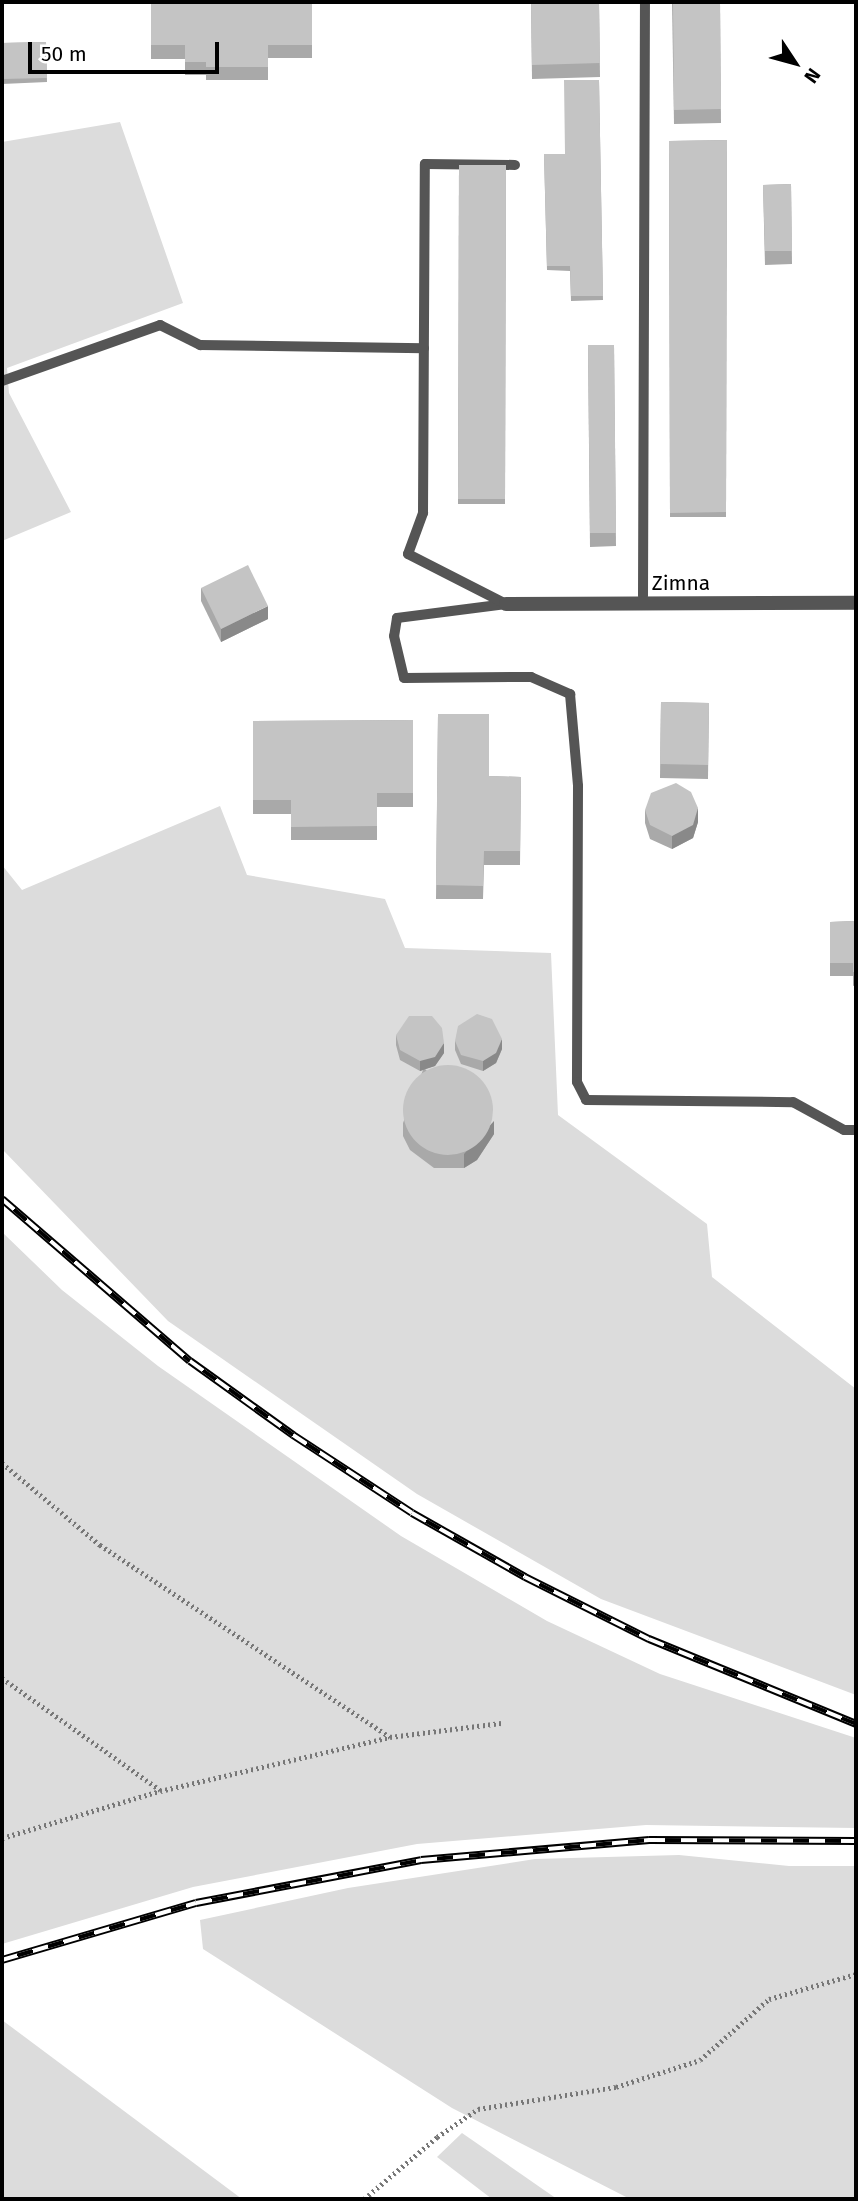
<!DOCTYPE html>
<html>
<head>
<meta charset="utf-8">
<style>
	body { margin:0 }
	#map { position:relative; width:858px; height:2201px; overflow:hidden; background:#fff; font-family:"Fira Sans",sans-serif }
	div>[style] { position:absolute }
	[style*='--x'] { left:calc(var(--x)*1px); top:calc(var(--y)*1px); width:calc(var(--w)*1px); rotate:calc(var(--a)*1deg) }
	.green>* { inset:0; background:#dcdcdc }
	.path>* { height:4.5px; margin-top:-2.25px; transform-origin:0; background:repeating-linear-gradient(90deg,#777 0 2px,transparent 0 5.5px) }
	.lane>* { height:10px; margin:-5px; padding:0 5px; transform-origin:5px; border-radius:5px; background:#555 }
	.street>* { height:14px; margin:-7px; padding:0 7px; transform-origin:7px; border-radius:7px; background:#555 }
	.rail>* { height:8px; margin-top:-4px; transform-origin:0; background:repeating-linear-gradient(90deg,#fff 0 16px,#000 0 32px); box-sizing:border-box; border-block:2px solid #000 }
	.wall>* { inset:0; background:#a9a9a9 }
	.shaded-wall>* { inset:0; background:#898989 }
	.building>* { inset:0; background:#c4c4c4 }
	.round { border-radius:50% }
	span { translate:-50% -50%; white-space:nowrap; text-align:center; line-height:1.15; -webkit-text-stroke:5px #fff; paint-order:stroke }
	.street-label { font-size:21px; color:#000 }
	.frame { position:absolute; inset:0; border:4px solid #000; pointer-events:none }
	.north { position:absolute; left:760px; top:28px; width:70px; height:70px; -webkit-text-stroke:5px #fff; paint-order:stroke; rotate:126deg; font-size:19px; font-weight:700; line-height:28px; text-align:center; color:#000 }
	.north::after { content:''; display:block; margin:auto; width:24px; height:32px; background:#000; clip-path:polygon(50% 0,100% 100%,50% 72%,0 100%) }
	.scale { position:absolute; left:28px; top:42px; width:191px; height:32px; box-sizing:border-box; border:4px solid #000; border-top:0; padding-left:9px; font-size:21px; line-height:24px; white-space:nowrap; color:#000; -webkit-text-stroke:5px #fff; paint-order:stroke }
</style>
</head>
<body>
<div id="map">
	<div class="green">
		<div style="clip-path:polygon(120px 122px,183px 303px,7px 368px,9px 393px,71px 512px,2px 541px,2px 142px)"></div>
		<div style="clip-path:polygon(220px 806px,247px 875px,385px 899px,405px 948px,551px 953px,558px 1115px,707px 1224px,712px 1277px,856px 1389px,856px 1695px,601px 1599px,417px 1494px,168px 1321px,2px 1149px,2px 865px,22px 890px)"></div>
		<div style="clip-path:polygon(2px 1232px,62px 1290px,158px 1366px,401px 1536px,547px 1621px,660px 1674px,856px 1738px,856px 1828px,646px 1825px,417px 1844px,193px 1887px,2px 1944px)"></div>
		<div style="clip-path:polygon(679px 1855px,789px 1866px,856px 1866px,856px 2199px,630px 2199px,452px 2108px,203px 1949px,200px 1920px,348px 1888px,535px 1859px)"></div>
		<div style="clip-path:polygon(2px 2020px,242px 2199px,2px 2199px)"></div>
		<div style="clip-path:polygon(462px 2133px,557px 2199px,492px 2199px,437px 2157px)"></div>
	</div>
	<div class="path">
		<div style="--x:2;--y:1463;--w:128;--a:39.9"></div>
		<div style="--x:100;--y:1545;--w:348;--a:33.5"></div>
		<div style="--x:390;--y:1737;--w:112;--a:-7.2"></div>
		<div style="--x:2;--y:1678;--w:194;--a:35.3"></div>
		<div style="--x:2;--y:1838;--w:165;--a:-16.6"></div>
		<div style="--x:160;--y:1791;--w:236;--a:-13.2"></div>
		<div style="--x:364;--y:2199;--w:96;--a:-40.3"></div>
		<div style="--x:437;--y:2137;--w:50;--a:-34.3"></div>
		<div style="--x:478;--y:2109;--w:140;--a:-9.1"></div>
		<div style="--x:616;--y:2087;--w:88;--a:-17.8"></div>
		<div style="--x:700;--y:2060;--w:92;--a:-41.5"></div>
		<div style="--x:769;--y:1999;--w:91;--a:-16"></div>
	</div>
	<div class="lane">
		<div style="--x:2;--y:381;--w:168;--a:-19.5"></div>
		<div style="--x:160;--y:325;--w:45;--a:26.6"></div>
		<div style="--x:200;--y:345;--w:224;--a:0.8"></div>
		<div style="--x:643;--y:596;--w:594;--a:-89.81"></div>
		<div style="--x:506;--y:604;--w:110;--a:172.7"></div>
		<div style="--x:397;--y:618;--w:18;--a:99"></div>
		<div style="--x:394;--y:636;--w:43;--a:76.6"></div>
		<div style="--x:404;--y:678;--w:127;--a:-0.5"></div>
		<div style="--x:531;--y:677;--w:43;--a:23.6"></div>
		<div style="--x:570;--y:694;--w:92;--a:85"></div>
		<div style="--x:578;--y:786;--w:296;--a:90.2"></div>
		<div style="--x:577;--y:1082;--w:20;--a:63"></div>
		<div style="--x:586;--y:1100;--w:207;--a:0.6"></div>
		<div style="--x:793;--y:1102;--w:58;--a:28.8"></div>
		<div style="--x:844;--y:1130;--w:12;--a:0"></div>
		<div style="--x:506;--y:604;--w:110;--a:-153"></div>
		<div style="--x:408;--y:554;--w:44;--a:-69.9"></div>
		<div style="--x:423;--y:513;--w:349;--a:-89.7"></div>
		<div style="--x:425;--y:164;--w:90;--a:0.6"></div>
	</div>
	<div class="street">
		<div style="--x:506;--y:604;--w:350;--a:-0.2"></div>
	</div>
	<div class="rail">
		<div style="--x:2;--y:1199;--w:248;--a:40.8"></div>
		<div style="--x:190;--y:1361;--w:127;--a:35.7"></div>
		<div style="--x:293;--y:1435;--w:142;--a:33.2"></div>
		<div style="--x:412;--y:1513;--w:130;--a:29.5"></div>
		<div style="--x:525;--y:1577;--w:139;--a:26.6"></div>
		<div style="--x:649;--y:1639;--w:224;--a:22.3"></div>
		<div style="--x:2;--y:1960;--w:202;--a:-16.4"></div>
		<div style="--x:196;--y:1903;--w:229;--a:-10.8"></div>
		<div style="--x:421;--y:1860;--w:229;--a:-5"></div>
		<div style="--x:649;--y:1840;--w:207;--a:0.3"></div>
	</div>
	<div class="wall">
		<div style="clip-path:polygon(151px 2px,312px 2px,312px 58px,268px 58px,268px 80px,206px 80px,206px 75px,185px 75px,185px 59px,151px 59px)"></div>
		<div style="clip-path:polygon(531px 2px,599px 2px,600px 77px,532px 79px)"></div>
		<div style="clip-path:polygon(672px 2px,720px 2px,721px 123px,674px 124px)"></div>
		<div style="clip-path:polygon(46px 42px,47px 82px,2px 84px,2px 43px)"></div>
		<div style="clip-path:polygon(599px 80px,603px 300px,571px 301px,570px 271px,547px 270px,544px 154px,565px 154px)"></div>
		<div style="clip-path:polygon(727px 140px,726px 517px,670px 517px,669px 141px)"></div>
		<div style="clip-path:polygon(459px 165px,506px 165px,505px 504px,458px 504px)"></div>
		<div style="clip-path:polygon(791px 184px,792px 264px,765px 265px,763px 185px)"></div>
		<div style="clip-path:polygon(588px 345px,614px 345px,616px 546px,590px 547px)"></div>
		<div style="clip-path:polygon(201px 588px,268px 619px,221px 642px,201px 601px)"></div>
		<div style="clip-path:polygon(661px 702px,709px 703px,708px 779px,660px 778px)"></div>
		<div style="clip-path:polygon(438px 714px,489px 776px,521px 777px,520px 865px,484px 865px,483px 899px,436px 899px)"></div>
		<div style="clip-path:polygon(413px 720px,413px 807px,377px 807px,377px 840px,291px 840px,291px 814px,253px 814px,253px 721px)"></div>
		<div style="clip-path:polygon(645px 810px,698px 822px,693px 838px,672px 849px,650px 839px,645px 823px)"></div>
		<div style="clip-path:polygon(856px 823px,856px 985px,853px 986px,853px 976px,830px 976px,830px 922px,854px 921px)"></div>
		<div style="clip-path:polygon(396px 1035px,444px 1053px,435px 1066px,425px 1069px,494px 1134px,477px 1160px,464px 1168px,434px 1168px,410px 1150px,403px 1136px,403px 1123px,423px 1070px,420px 1071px,400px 1060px,396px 1045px)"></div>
		<div style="clip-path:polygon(455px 1041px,502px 1049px,496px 1063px,483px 1071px,461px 1064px,455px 1050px)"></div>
	</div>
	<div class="shaded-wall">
		<div style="clip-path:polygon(268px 606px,268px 619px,221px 642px,221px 629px)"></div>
		<div style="clip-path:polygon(698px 808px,698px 822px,693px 838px,672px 849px,672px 836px)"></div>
		<div style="clip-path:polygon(502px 1039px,502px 1049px,496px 1063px,483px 1071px,483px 1061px)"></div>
		<div style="clip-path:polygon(444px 1043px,444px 1053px,435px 1066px,420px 1071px,420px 1061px)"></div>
		<div style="clip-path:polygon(494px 1121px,494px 1134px,477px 1160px,464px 1168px,464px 1154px)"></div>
	</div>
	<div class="building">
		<div style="clip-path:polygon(151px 2px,312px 2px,312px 45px,268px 45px,268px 67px,206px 67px,206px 62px,185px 62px,185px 45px,151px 45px)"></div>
		<div style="clip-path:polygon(531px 2px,599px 2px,600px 63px,532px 65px)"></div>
		<div style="clip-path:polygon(673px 2px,720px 2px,721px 109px,674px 110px)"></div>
		<div style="clip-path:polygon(46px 42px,47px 78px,2px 79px,2px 43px)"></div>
		<div style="clip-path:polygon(564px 80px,599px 80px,603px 296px,571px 296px,570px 266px,547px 266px,544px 154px,565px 154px)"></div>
		<div style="clip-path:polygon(727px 140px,726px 512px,670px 513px,669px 141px)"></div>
		<div style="clip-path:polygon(459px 165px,506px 165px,505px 499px,458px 499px)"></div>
		<div style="clip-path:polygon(791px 184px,792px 251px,765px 251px,763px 185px)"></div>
		<div style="clip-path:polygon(588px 345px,614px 345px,616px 533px,590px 533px)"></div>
		<div style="clip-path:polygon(248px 565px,268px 606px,221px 629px,201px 588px)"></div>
		<div style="clip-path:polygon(661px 702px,709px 703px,708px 765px,660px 764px)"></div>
		<div style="clip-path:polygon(438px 714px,489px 714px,489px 776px,521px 777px,520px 851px,484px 851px,483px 886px,436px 885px)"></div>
		<div style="clip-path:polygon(413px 720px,413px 793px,377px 793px,377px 826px,291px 827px,291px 800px,253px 800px,253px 721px)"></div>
		<div style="clip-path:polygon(676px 783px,691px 792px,698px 808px,693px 825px,672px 836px,650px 825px,645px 810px,651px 793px)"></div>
		<div style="clip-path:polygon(854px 823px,856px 823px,856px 972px,853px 972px,853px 963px,830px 963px,830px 922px,854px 921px)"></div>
		<div style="clip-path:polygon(477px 1014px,492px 1019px,502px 1039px,496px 1053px,483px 1061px,461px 1055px,455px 1041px,458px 1026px)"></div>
		<div style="clip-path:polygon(409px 1016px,432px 1016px,442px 1028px,444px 1043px,435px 1057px,420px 1061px,400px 1050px,396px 1035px)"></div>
		<div class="round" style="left:403px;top:1065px;width:90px;height:90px"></div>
	</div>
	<div class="street-label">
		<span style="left:681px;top:583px">Zimna</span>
	</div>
	<div class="frame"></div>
	<div class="north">N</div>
	<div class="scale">50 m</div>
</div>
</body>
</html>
